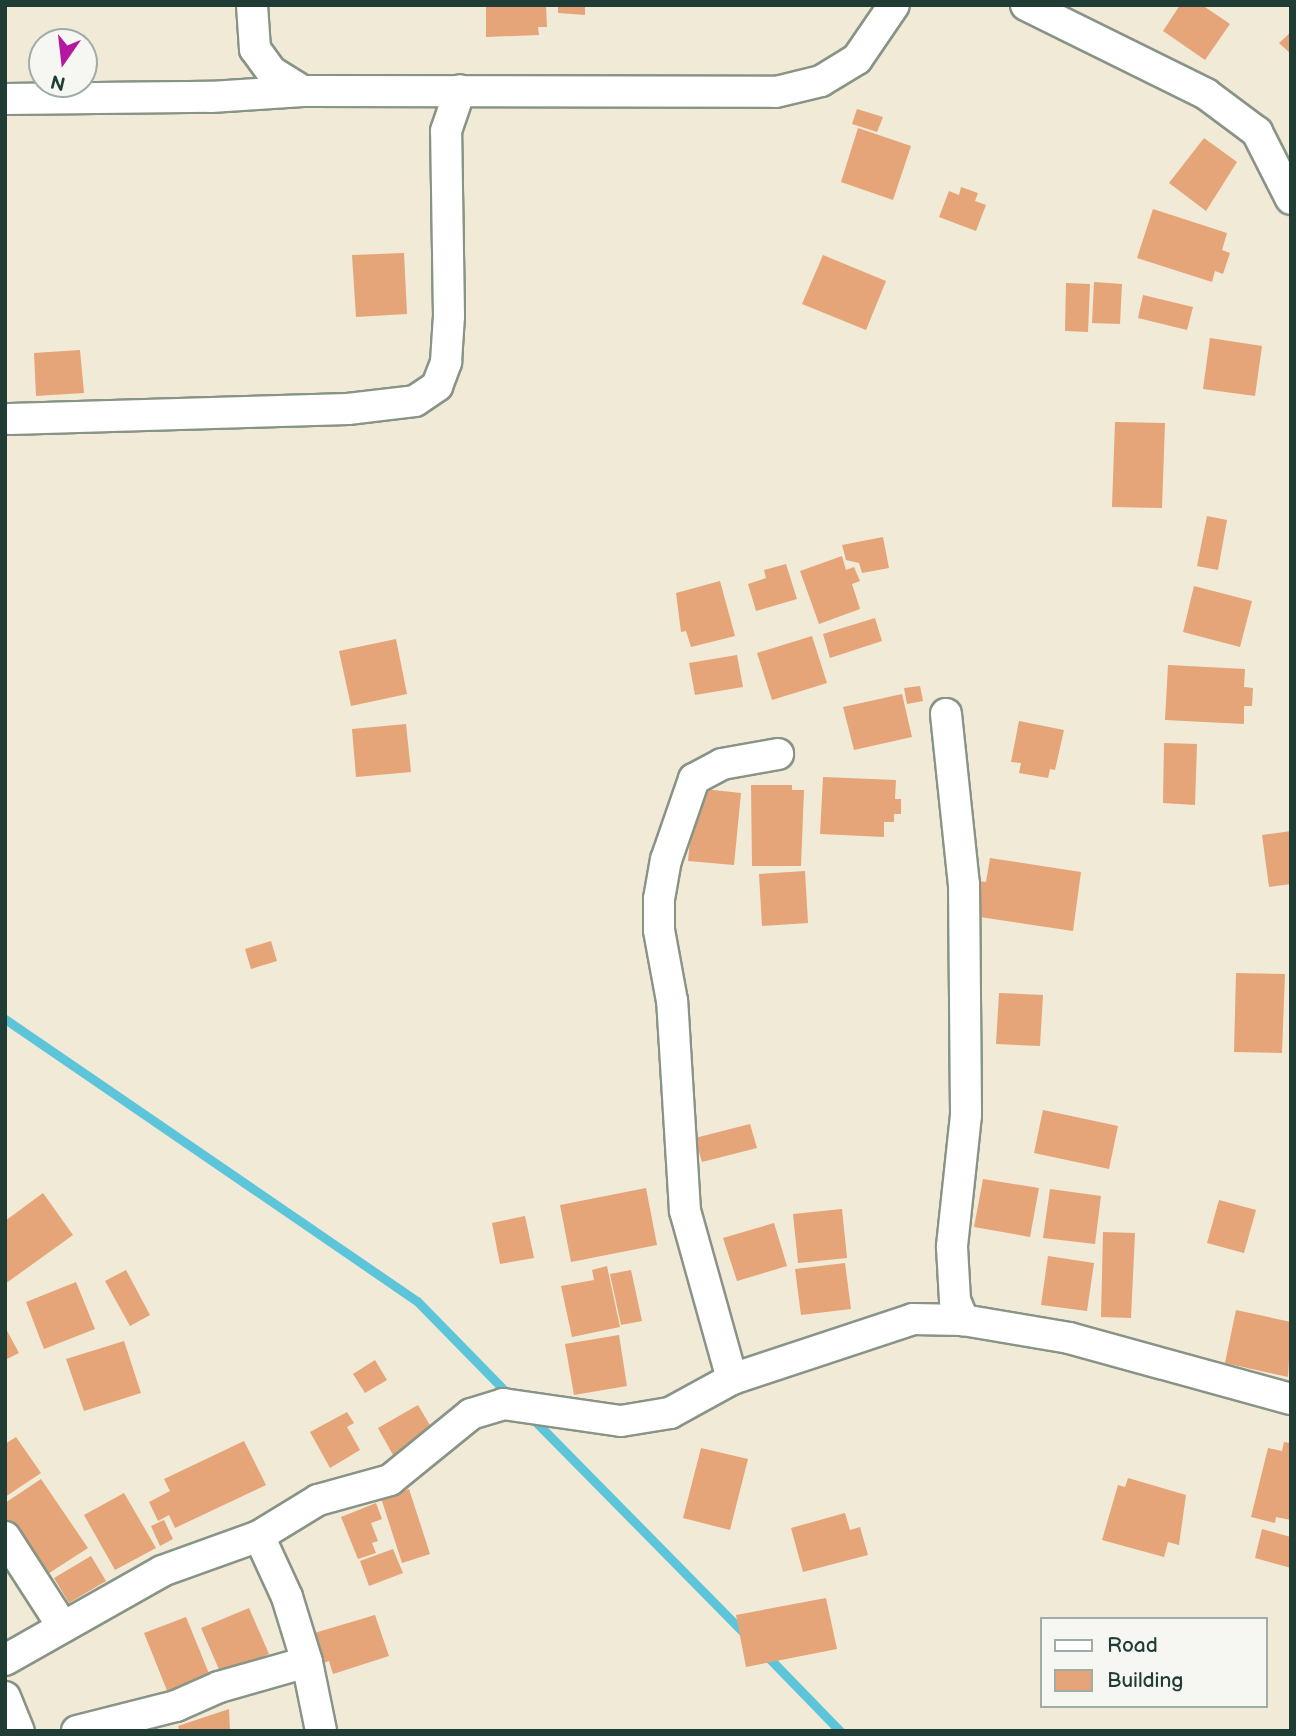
<!DOCTYPE html>
<html>
<head>
<meta charset="utf-8">
<style>
	body { margin:0 }
	#map { position:relative; width:1296px; height:1736px; overflow:hidden; background:#f1ead7; font-family:"Balsamiq Sans",sans-serif }
	div>[style] { position:absolute }
	[style*='--x'] { left:calc(var(--x)*1px); top:calc(var(--y)*1px); width:calc(var(--w)*1px); rotate:calc(var(--a)*1deg) }
	.stream>* { height:9px; margin:-4.5px; padding:0 4.5px; transform-origin:4.5px; border-radius:4.5px; background:#5dc5da }
	.building>* { inset:0; background:#e6a479 }
	.roads { filter:drop-shadow(2px 0 #889486) drop-shadow(-2px 0 #889486) drop-shadow(0 2px #889486) drop-shadow(0 -2px #889486) }
	.minor>* { height:30px; margin:-15px; padding:0 15px; transform-origin:15px; border-radius:15px; background:#fff }
	span { translate:-50% -50%; white-space:nowrap; text-align:center; line-height:1.15; -webkit-text-stroke:5px #f6f6f2; paint-order:stroke }
	.frame { position:absolute; inset:0; border:7px solid #1f3d34; pointer-events:none }
	.legend { position:absolute; left:1040px; top:1617px; width:228px; height:91px; box-sizing:border-box; background:#f6f6f2; border:2px solid #a0aca6; margin:0; padding:9px 12px; list-style:none; font-size:21px; color:#1f3d34 }
	.legend li { display:flex; align-items:center; gap:14px; height:35px }
	.legend b { width:35px; border:2px solid #a0aca6 }
	.north { position:absolute; left:28px; top:28px; width:70px; height:70px; box-sizing:border-box; background:#f6f6f2; border:2px solid #a0aca6; border-radius:50%; rotate:194deg; font-size:19px; font-weight:700; line-height:28px; text-align:center; color:#1f3d34 }
	.north::after { content:''; display:block; margin:auto; width:24px; height:32px; background:#b5179e; clip-path:polygon(50% 0,100% 100%,50% 72%,0 100%) }
</style>
</head>
<body>
<div id="map">
	<div class="stream">
		<div style="--x:5;--y:1019;--w:499;--a:34.4"></div>
		<div style="--x:417;--y:1301;--w:133;--a:45.6"></div>
		<div style="--x:530;--y:1416;--w:308;--a:45.4"></div>
		<div style="--x:766;--y:1655;--w:106;--a:45.8"></div>
	</div>
	<div class="building">
		<div style="clip-path:polygon(486px 5px,546px 5px,547px 27px,538px 27px,539px 35px,486px 37px)"></div>
		<div style="clip-path:polygon(558px 5px,585px 5px,585px 15px,558px 13px)"></div>
		<div style="clip-path:polygon(1180px 5px,1202px 5px,1230px 24px,1205px 60px,1163px 31px)"></div>
		<div style="clip-path:polygon(1291px 32px,1291px 54px,1279px 43px)"></div>
		<div style="clip-path:polygon(857px 109px,883px 117px,877px 132px,852px 124px)"></div>
		<div style="clip-path:polygon(858px 128px,911px 146px,893px 200px,841px 182px)"></div>
		<div style="clip-path:polygon(1204px 138px,1237px 162px,1206px 211px,1169px 183px)"></div>
		<div style="clip-path:polygon(961px 187px,978px 193px,975px 201px,986px 205px,976px 231px,939px 217px,949px 191px,959px 195px)"></div>
		<div style="clip-path:polygon(1153px 209px,1227px 233px,1222px 250px,1230px 253px,1223px 274px,1215px 271px,1212px 282px,1137px 258px)"></div>
		<div style="clip-path:polygon(404px 253px,407px 314px,356px 317px,352px 255px)"></div>
		<div style="clip-path:polygon(823px 255px,886px 281px,866px 330px,802px 304px)"></div>
		<div style="clip-path:polygon(1094px 282px,1122px 284px,1120px 324px,1092px 323px)"></div>
		<div style="clip-path:polygon(1066px 283px,1090px 284px,1088px 332px,1065px 331px)"></div>
		<div style="clip-path:polygon(1143px 295px,1193px 307px,1187px 330px,1138px 318px)"></div>
		<div style="clip-path:polygon(1210px 338px,1262px 346px,1255px 396px,1203px 389px)"></div>
		<div style="clip-path:polygon(80px 350px,84px 393px,36px 396px,34px 353px)"></div>
		<div style="clip-path:polygon(1115px 422px,1165px 423px,1162px 508px,1112px 507px)"></div>
		<div style="clip-path:polygon(1207px 516px,1227px 520px,1218px 570px,1197px 566px)"></div>
		<div style="clip-path:polygon(883px 537px,889px 568px,862px 573px,859px 563px,846px 560px,842px 545px)"></div>
		<div style="clip-path:polygon(842px 556px,846px 570px,854px 567px,860px 581px,852px 584px,860px 609px,819px 624px,800px 571px)"></div>
		<div style="clip-path:polygon(786px 564px,797px 599px,756px 611px,748px 584px,766px 578px,764px 570px)"></div>
		<div style="clip-path:polygon(720px 581px,735px 636px,691px 647px,686px 631px,681px 632px,676px 593px)"></div>
		<div style="clip-path:polygon(1194px 586px,1252px 601px,1240px 647px,1183px 632px)"></div>
		<div style="clip-path:polygon(875px 618px,882px 641px,830px 658px,823px 634px)"></div>
		<div style="clip-path:polygon(812px 636px,827px 683px,772px 700px,757px 653px)"></div>
		<div style="clip-path:polygon(396px 639px,407px 694px,351px 706px,339px 651px)"></div>
		<div style="clip-path:polygon(737px 655px,743px 687px,695px 695px,689px 663px)"></div>
		<div style="clip-path:polygon(1168px 665px,1245px 669px,1244px 687px,1253px 688px,1252px 706px,1244px 706px,1244px 724px,1165px 720px)"></div>
		<div style="clip-path:polygon(920px 686px,923px 701px,907px 704px,904px 688px)"></div>
		<div style="clip-path:polygon(902px 694px,912px 737px,854px 750px,843px 707px)"></div>
		<div style="clip-path:polygon(1019px 721px,1064px 730px,1055px 770px,1050px 769px,1048px 778px,1019px 773px,1021px 763px,1011px 762px)"></div>
		<div style="clip-path:polygon(406px 724px,411px 772px,356px 777px,352px 729px)"></div>
		<div style="clip-path:polygon(1164px 743px,1197px 744px,1195px 805px,1163px 803px)"></div>
		<div style="clip-path:polygon(823px 777px,896px 780px,895px 799px,901px 799px,901px 814px,894px 814px,894px 822px,884px 822px,884px 837px,820px 834px)"></div>
		<div style="clip-path:polygon(751px 785px,792px 785px,792px 790px,804px 790px,801px 866px,752px 866px)"></div>
		<div style="clip-path:polygon(695px 788px,741px 793px,734px 865px,688px 861px)"></div>
		<div style="clip-path:polygon(1291px 831px,1291px 884px,1269px 887px,1262px 835px)"></div>
		<div style="clip-path:polygon(990px 858px,1081px 872px,1073px 931px,980px 917px,981px 911px,974px 910px,978px 881px,986px 882px)"></div>
		<div style="clip-path:polygon(805px 871px,808px 923px,762px 926px,759px 874px)"></div>
		<div style="clip-path:polygon(271px 941px,277px 961px,251px 969px,245px 949px)"></div>
		<div style="clip-path:polygon(1236px 973px,1285px 974px,1282px 1053px,1234px 1052px)"></div>
		<div style="clip-path:polygon(999px 993px,1043px 995px,1040px 1046px,996px 1044px)"></div>
		<div style="clip-path:polygon(1043px 1110px,1118px 1126px,1109px 1169px,1034px 1153px)"></div>
		<div style="clip-path:polygon(750px 1124px,757px 1148px,702px 1162px,695px 1138px)"></div>
		<div style="clip-path:polygon(983px 1179px,1039px 1188px,1030px 1237px,974px 1227px)"></div>
		<div style="clip-path:polygon(646px 1188px,657px 1245px,571px 1262px,560px 1205px)"></div>
		<div style="clip-path:polygon(1050px 1189px,1101px 1196px,1095px 1244px,1043px 1238px)"></div>
		<div style="clip-path:polygon(43px 1193px,73px 1235px,5px 1284px,5px 1221px)"></div>
		<div style="clip-path:polygon(1219px 1200px,1256px 1210px,1244px 1253px,1207px 1243px)"></div>
		<div style="clip-path:polygon(842px 1209px,847px 1258px,798px 1263px,793px 1214px)"></div>
		<div style="clip-path:polygon(525px 1216px,534px 1258px,500px 1264px,492px 1223px)"></div>
		<div style="clip-path:polygon(774px 1223px,787px 1266px,737px 1281px,723px 1238px)"></div>
		<div style="clip-path:polygon(1103px 1232px,1135px 1233px,1131px 1318px,1101px 1317px)"></div>
		<div style="clip-path:polygon(1048px 1256px,1094px 1263px,1087px 1311px,1041px 1305px)"></div>
		<div style="clip-path:polygon(845px 1263px,851px 1309px,801px 1315px,795px 1269px)"></div>
		<div style="clip-path:polygon(607px 1266px,620px 1327px,572px 1337px,561px 1286px,594px 1280px,592px 1270px)"></div>
		<div style="clip-path:polygon(126px 1270px,150px 1315px,130px 1326px,105px 1281px)"></div>
		<div style="clip-path:polygon(631px 1270px,642px 1321px,621px 1325px,610px 1274px)"></div>
		<div style="clip-path:polygon(76px 1282px,95px 1329px,44px 1349px,26px 1302px)"></div>
		<div style="clip-path:polygon(1236px 1310px,1291px 1322px,1288px 1377px,1225px 1363px)"></div>
		<div style="clip-path:polygon(5px 1327px,19px 1353px,5px 1360px)"></div>
		<div style="clip-path:polygon(619px 1335px,627px 1386px,574px 1395px,565px 1344px)"></div>
		<div style="clip-path:polygon(124px 1341px,141px 1393px,84px 1411px,66px 1359px)"></div>
		<div style="clip-path:polygon(375px 1360px,387px 1380px,365px 1393px,353px 1374px)"></div>
		<div style="clip-path:polygon(418px 1405px,434px 1432px,393px 1455px,378px 1428px)"></div>
		<div style="clip-path:polygon(347px 1412px,354px 1423px,347px 1427px,360px 1450px,330px 1468px,310px 1432px)"></div>
		<div style="clip-path:polygon(16px 1437px,41px 1473px,5px 1497px,5px 1444px)"></div>
		<div style="clip-path:polygon(244px 1441px,266px 1485px,175px 1528px,169px 1515px,158px 1521px,149px 1502px,170px 1491px,164px 1479px)"></div>
		<div style="clip-path:polygon(1284px 1442px,1291px 1443px,1291px 1520px,1276px 1517px,1275px 1523px,1251px 1517px,1268px 1448px,1282px 1451px)"></div>
		<div style="clip-path:polygon(701px 1448px,748px 1459px,730px 1530px,683px 1518px)"></div>
		<div style="clip-path:polygon(1128px 1478px,1186px 1495px,1179px 1545px,1168px 1542px,1164px 1557px,1102px 1540px,1118px 1485px,1125px 1487px)"></div>
		<div style="clip-path:polygon(41px 1479px,88px 1548px,43px 1577px,5px 1521px,5px 1503px)"></div>
		<div style="clip-path:polygon(409px 1489px,430px 1554px,402px 1563px,381px 1498px)"></div>
		<div style="clip-path:polygon(124px 1493px,156px 1548px,115px 1570px,84px 1515px)"></div>
		<div style="clip-path:polygon(376px 1503px,382px 1519px,371px 1523px,378px 1541px,372px 1543px,376px 1553px,358px 1559px,341px 1517px)"></div>
		<div style="clip-path:polygon(845px 1513px,850px 1530px,860px 1527px,868px 1555px,803px 1572px,791px 1528px)"></div>
		<div style="clip-path:polygon(164px 1520px,173px 1539px,160px 1546px,151px 1526px)"></div>
		<div style="clip-path:polygon(1262px 1529px,1291px 1537px,1291px 1568px,1255px 1558px)"></div>
		<div style="clip-path:polygon(393px 1549px,403px 1573px,369px 1586px,360px 1561px)"></div>
		<div style="clip-path:polygon(91px 1556px,106px 1581px,69px 1603px,54px 1578px)"></div>
		<div style="clip-path:polygon(826px 1598px,837px 1649px,746px 1667px,736px 1615px)"></div>
		<div style="clip-path:polygon(249px 1608px,269px 1654px,221px 1674px,201px 1628px)"></div>
		<div style="clip-path:polygon(375px 1615px,389px 1656px,333px 1674px,329px 1661px,321px 1664px,311px 1634px)"></div>
		<div style="clip-path:polygon(186px 1617px,210px 1676px,168px 1693px,144px 1633px)"></div>
		<div style="clip-path:polygon(229px 1709px,230px 1731px,180px 1731px,178px 1726px)"></div>
	</div>
	<div class="roads">
		<div class="minor">
			<div style="--x:252;--y:5;--w:44;--a:86.1"></div>
			<div style="--x:255;--y:49;--w:29;--a:54"></div>
			<div style="--x:272;--y:72;--w:36;--a:32"></div>
			<div style="--x:1026;--y:5;--w:201;--a:26.3"></div>
			<div style="--x:1206;--y:94;--w:64;--a:36.7"></div>
			<div style="--x:1257;--y:132;--w:75;--a:63.1"></div>
			<div style="--x:5;--y:99;--w:206;--a:-0.6"></div>
			<div style="--x:211;--y:97;--w:92;--a:-3.7"></div>
			<div style="--x:303;--y:91;--w:473;--a:0.1"></div>
			<div style="--x:776;--y:92;--w:46;--a:-13.7"></div>
			<div style="--x:821;--y:81;--w:42;--a:-31.4"></div>
			<div style="--x:857;--y:59;--w:65;--a:-55.6"></div>
			<div style="--x:10;--y:419;--w:338;--a:-1.7"></div>
			<div style="--x:348;--y:409;--w:67;--a:-6.8"></div>
			<div style="--x:415;--y:401;--w:27;--a:-34"></div>
			<div style="--x:437;--y:386;--w:26;--a:-69"></div>
			<div style="--x:446;--y:362;--w:46;--a:-86.3"></div>
			<div style="--x:449;--y:316;--w:185;--a:-90.9"></div>
			<div style="--x:446;--y:131;--w:43;--a:-71.1"></div>
			<div style="--x:946;--y:714;--w:171;--a:84"></div>
			<div style="--x:964;--y:884;--w:231;--a:89.5"></div>
			<div style="--x:966;--y:1115;--w:133;--a:96.1"></div>
			<div style="--x:952;--y:1247;--w:53;--a:86.8"></div>
			<div style="--x:955;--y:1300;--w:22;--a:68"></div>
			<div style="--x:732;--y:1379;--w:174;--a:-105.6"></div>
			<div style="--x:685;--y:1211;--w:210;--a:-93.5"></div>
			<div style="--x:672;--y:1001;--w:72;--a:-100.4"></div>
			<div style="--x:659;--y:930;--w:31;--a:-90"></div>
			<div style="--x:659;--y:899;--w:40;--a:-80"></div>
			<div style="--x:666;--y:860;--w:86;--a:-70.9"></div>
			<div style="--x:694;--y:779;--w:32;--a:-28"></div>
			<div style="--x:722;--y:764;--w:57;--a:-10.1"></div>
			<div style="--x:259;--y:1536;--w:67;--a:65.3"></div>
			<div style="--x:287;--y:1597;--w:68;--a:72.9"></div>
			<div style="--x:307;--y:1662;--w:70;--a:78.5"></div>
			<div style="--x:5;--y:1537;--w:107;--a:57.2"></div>
			<div style="--x:5;--y:1660;--w:180;--a:-29.5"></div>
			<div style="--x:162;--y:1571;--w:103;--a:-19.8"></div>
			<div style="--x:259;--y:1536;--w:69;--a:-31.4"></div>
			<div style="--x:318;--y:1500;--w:75;--a:-15.5"></div>
			<div style="--x:390;--y:1480;--w:104;--a:-39.2"></div>
			<div style="--x:471;--y:1414;--w:34;--a:-17"></div>
			<div style="--x:503;--y:1404;--w:119;--a:8.2"></div>
			<div style="--x:621;--y:1421;--w:50;--a:-9.3"></div>
			<div style="--x:670;--y:1413;--w:71;--a:-28.7"></div>
			<div style="--x:732;--y:1379;--w:191;--a:-18.3"></div>
			<div style="--x:913;--y:1319;--w:50;--a:1.1"></div>
			<div style="--x:963;--y:1320;--w:108;--a:9.6"></div>
			<div style="--x:1069;--y:1338;--w:230;--a:15.4"></div>
			<div style="--x:5;--y:1697;--w:37;--a:68"></div>
			<div style="--x:77;--y:1731;--w:102;--a:-14.2"></div>
			<div style="--x:176;--y:1706;--w:47;--a:-23.8"></div>
			<div style="--x:219;--y:1687;--w:91;--a:-15.9"></div>
		</div>
	</div>
	<div class="frame"></div>
	<ul class="legend">
	<li><b style="height:9px;background:#fff"></b>Road</li>
	<li><b style="height:19px;background:#e6a479"></b>Building</li>
	</ul>
	<div class="north">N</div>
</div>
</body>
</html>
